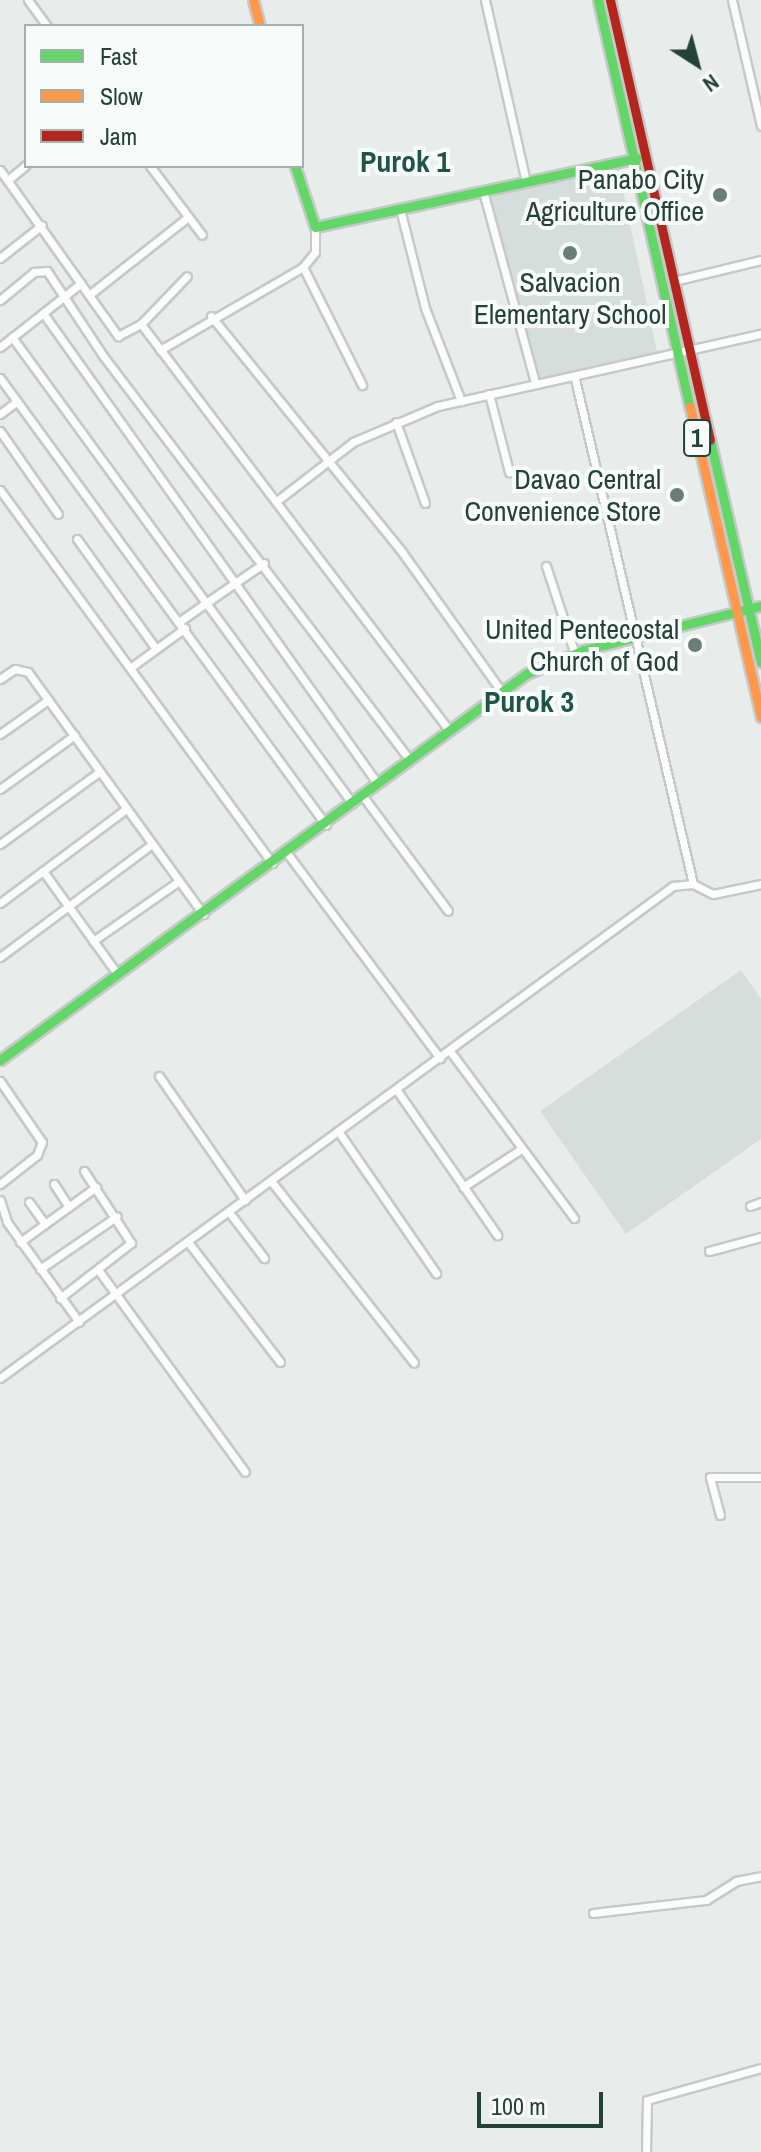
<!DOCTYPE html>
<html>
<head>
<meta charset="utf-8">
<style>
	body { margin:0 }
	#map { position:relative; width:761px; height:2152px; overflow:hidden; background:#e8edeb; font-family:"Archivo Narrow",sans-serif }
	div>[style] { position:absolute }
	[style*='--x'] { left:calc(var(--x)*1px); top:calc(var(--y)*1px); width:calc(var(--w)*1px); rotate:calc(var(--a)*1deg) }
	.built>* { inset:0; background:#d6dedb }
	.roads { filter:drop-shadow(2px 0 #c5cac8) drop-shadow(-2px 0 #c5cac8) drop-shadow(0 2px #c5cac8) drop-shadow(0 -2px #c5cac8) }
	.street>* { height:7px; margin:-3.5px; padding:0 3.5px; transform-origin:3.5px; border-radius:3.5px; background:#fcfcfc }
	.fast>* { height:9px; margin:-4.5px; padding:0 4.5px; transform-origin:4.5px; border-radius:4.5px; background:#63d668 }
	.slow>* { height:9px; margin:-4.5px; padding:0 4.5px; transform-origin:4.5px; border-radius:4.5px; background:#ff974d }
	.jam>* { height:9px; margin:-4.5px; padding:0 4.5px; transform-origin:4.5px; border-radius:4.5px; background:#b3261e }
	.dots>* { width:22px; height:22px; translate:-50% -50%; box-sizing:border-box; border:4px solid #f7fbf9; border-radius:50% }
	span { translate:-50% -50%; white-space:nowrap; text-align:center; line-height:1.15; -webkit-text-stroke:8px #f7fbf9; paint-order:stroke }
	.shield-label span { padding:2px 6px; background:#f7fbf9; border:2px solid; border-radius:6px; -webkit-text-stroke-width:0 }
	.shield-label { font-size:26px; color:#24423a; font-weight:700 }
	.poi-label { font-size:28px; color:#24423a }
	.right { translate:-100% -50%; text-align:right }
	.neighbourhood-label { font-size:30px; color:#1f5548; font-weight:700 }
	.legend { position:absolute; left:24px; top:24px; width:280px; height:144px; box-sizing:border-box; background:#f7fbf9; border:2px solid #a3b1ad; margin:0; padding:10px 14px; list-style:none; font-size:24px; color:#24423a }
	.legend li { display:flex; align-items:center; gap:16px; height:40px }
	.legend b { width:40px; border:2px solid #a3b1ad }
	.north { position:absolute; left:657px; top:24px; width:80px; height:80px; -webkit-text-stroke:6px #f7fbf9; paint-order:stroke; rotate:144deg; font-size:22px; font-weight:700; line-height:32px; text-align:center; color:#24423a }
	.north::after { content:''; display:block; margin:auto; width:28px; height:36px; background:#24423a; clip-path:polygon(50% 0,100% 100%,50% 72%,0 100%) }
	.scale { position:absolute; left:477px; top:2092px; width:126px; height:36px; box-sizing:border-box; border:4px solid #24423a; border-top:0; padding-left:10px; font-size:24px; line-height:28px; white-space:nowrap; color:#24423a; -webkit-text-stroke:6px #f7fbf9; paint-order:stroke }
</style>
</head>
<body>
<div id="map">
	<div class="built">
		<div style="clip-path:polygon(618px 167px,658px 356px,541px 381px,490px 200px,500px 190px)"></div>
		<div style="clip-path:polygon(741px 970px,761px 999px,761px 1139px,626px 1234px,540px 1111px)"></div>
	</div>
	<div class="roads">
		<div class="street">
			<div style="--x:28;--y:0;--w:32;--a:54"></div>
			<div style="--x:485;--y:0;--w:187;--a:77.3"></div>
			<div style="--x:732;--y:0;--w:129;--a:77"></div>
			<div style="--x:150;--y:166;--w:86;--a:53"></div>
			<div style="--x:0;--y:170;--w:204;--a:54.6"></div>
			<div style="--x:118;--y:336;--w:26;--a:-28"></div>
			<div style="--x:141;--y:324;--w:66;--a:-46.2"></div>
			<div style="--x:8;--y:180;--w:23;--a:-40"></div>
			<div style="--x:483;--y:191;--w:199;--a:74.8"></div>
			<div style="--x:400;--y:209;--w:102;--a:75.8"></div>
			<div style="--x:425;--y:308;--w:100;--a:68.8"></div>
			<div style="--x:0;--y:258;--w:53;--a:-38.2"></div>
			<div style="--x:303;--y:267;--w:132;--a:63.4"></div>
			<div style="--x:674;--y:281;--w:89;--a:-13.6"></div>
			<div style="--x:89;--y:295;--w:126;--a:-38.2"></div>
			<div style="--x:0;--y:300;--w:44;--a:-39.5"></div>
			<div style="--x:34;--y:272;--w:13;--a:-4"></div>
			<div style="--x:47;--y:271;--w:103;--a:56.5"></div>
			<div style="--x:104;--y:357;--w:505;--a:52.81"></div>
			<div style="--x:43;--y:313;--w:577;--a:54.6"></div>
			<div style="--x:211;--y:316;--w:304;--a:51"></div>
			<div style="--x:402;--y:552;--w:171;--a:54.5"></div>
			<div style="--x:141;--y:324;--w:510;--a:52.82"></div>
			<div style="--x:12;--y:337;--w:577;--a:53.88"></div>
			<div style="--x:0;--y:347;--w:103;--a:-38.3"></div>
			<div style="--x:160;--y:350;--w:165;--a:-30.1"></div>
			<div style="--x:303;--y:267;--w:19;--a:-51"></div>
			<div style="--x:315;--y:252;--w:25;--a:-90"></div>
			<div style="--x:0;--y:378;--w:553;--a:53.9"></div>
			<div style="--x:575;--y:379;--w:519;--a:76.85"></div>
			<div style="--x:693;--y:884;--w:22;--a:27"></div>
			<div style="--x:713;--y:894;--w:49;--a:-11.8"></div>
			<div style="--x:489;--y:394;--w:81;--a:75.6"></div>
			<div style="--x:0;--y:414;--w:21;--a:-37"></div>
			<div style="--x:396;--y:422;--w:86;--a:70.3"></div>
			<div style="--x:0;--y:431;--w:101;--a:55.1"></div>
			<div style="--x:0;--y:490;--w:462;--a:53.9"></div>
			<div style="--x:278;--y:500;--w:95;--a:-37.7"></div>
			<div style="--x:353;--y:442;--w:92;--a:-23"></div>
			<div style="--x:438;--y:406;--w:331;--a:-12.6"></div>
			<div style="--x:77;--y:539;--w:135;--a:54.3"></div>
			<div style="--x:546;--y:566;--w:93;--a:71.8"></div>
			<div style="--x:180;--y:621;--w:102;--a:-34.6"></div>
			<div style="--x:130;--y:668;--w:68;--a:-36"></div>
			<div style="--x:0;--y:679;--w:18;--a:-34"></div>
			<div style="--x:15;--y:669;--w:13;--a:13"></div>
			<div style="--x:28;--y:672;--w:299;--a:54.1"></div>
			<div style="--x:0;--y:734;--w:59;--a:-35.3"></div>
			<div style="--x:0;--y:789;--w:92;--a:-35.8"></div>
			<div style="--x:362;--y:795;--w:144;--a:53.4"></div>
			<div style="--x:0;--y:844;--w:122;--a:-36"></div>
			<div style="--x:287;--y:853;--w:256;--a:53.3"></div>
			<div style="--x:43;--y:871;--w:128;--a:54.2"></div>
			<div style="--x:0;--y:903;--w:157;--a:-36.7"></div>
			<div style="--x:93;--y:941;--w:105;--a:-34.9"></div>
			<div style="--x:0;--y:957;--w:189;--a:-36.6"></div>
			<div style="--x:450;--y:1051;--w:208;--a:53.4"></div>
			<div style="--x:159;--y:1076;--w:151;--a:55.3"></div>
			<div style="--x:0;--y:1081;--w:74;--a:55.5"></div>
			<div style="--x:42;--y:1142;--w:14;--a:111"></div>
			<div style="--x:37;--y:1155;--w:47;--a:141.9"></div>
			<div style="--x:396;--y:1089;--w:178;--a:55.3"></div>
			<div style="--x:338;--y:1131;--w:173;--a:55.4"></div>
			<div style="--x:271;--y:1181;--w:231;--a:51.8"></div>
			<div style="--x:54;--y:1184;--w:27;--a:57"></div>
			<div style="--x:463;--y:1187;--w:69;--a:-33.2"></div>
			<div style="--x:0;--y:1200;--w:23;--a:72"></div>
			<div style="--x:7;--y:1222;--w:123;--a:54.2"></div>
			<div style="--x:29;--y:1202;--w:27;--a:54"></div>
			<div style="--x:750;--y:1206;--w:12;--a:-20"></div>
			<div style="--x:229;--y:1212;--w:58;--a:52.7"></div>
			<div style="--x:20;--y:1242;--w:94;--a:-35.9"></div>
			<div style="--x:188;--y:1242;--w:151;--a:52.5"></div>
			<div style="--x:709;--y:1251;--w:54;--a:-15.1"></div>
			<div style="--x:40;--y:1269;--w:93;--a:-34.5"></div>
			<div style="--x:99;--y:1271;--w:248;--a:54"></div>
			<div style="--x:60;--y:1298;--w:90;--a:-37.8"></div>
			<div style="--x:131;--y:1243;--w:86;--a:-123.1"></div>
			<div style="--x:0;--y:1378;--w:834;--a:-36.17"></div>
			<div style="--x:673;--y:886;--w:20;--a:-6"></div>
			<div style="--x:720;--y:1515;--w:39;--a:-105"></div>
			<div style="--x:710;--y:1477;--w:51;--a:0"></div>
			<div style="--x:593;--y:1913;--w:114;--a:-6.6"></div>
			<div style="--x:706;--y:1900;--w:36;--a:-32"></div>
			<div style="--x:736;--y:1881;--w:25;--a:-11"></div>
			<div style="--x:646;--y:2152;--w:52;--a:-88.9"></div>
			<div style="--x:647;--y:2100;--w:118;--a:-15.7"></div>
		</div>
		<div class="fast">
			<div style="--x:598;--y:0;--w:417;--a:77.3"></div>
			<div style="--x:295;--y:166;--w:64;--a:71.8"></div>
			<div style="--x:315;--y:227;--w:329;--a:-12.1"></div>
			<div style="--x:710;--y:440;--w:228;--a:77.1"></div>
			<div style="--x:0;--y:1060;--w:652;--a:-36.27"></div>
			<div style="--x:526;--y:674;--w:63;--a:-22.5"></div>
			<div style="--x:584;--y:650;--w:182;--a:-14"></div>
		</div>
		<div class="slow">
			<div style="--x:253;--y:0;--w:27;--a:75"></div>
			<div style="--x:690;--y:407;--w:318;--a:77.1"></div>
		</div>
		<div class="jam">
			<div style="--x:610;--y:0;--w:451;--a:77.2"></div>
		</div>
	</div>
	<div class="dots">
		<div style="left:720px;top:195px;background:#697e78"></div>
		<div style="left:570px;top:253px;background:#697e78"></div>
		<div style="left:677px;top:495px;background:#697e78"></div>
		<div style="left:695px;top:645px;background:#697e78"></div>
	</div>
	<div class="shield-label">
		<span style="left:697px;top:438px">1</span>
	</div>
	<div class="poi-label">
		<span class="right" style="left:704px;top:195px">Panabo City<br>Agriculture Office</span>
		<span style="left:570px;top:298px">Salvacion<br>Elementary School</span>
		<span class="right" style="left:661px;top:495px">Davao Central<br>Convenience Store</span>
		<span class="right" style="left:679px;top:645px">United Pentecostal<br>Church of God</span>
	</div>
	<div class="neighbourhood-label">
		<span style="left:405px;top:161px">Purok 1</span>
		<span style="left:529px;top:701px">Purok 3</span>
	</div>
	<ul class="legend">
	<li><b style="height:10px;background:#63d668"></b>Fast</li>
	<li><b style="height:10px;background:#ff974d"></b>Slow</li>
	<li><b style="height:10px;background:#b3261e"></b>Jam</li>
	</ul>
	<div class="north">N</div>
	<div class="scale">100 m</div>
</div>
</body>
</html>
